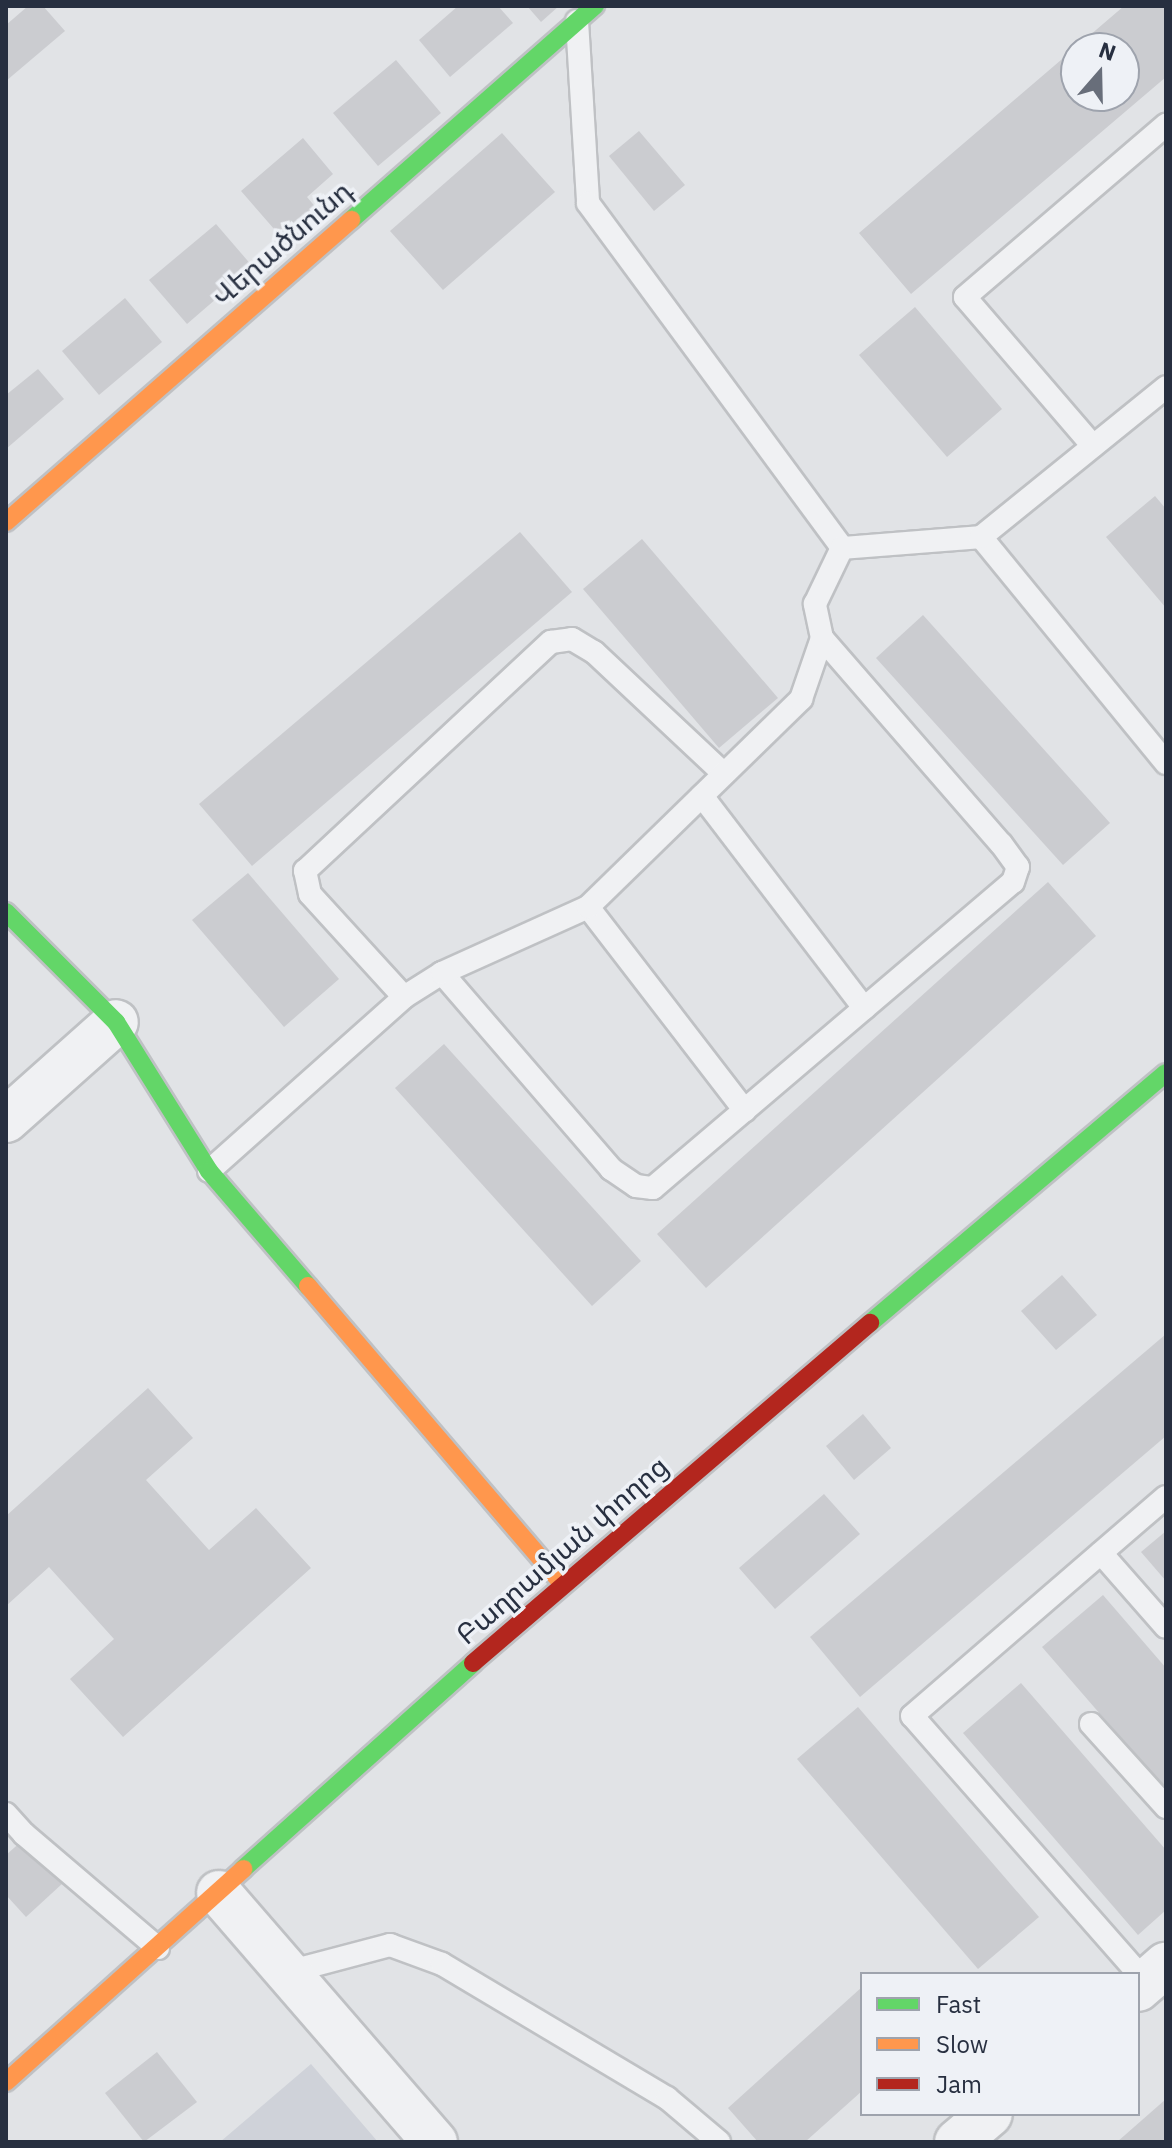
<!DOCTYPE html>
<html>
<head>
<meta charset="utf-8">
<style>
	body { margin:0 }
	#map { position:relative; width:1172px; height:2148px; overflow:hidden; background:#e1e3e6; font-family:"IBM Plex Sans","Noto Sans Armenian",sans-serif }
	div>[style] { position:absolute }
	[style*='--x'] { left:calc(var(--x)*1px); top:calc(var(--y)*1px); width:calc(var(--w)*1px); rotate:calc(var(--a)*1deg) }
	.built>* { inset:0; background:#cfd2d9 }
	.building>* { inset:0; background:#cbccd0 }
	.roads { filter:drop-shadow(2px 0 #bfc1c4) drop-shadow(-2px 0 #bfc1c4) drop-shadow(0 2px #bfc1c4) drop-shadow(0 -2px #bfc1c4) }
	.lane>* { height:22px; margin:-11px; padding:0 11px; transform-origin:11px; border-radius:11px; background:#f0f1f3 }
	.street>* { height:44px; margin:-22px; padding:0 22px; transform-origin:22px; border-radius:22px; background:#f0f1f3 }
	.fast>* { height:18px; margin:-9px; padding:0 9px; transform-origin:9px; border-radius:9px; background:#63d668 }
	.slow>* { height:18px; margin:-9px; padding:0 9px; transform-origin:9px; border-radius:9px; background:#ff974d }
	.jam>* { height:18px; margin:-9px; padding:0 9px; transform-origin:9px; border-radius:9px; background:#b3261e }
	span { translate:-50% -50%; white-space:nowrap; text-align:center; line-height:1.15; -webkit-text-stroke:7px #eef1f6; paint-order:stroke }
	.street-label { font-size:28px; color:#272f40 }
	.frame { position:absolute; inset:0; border:8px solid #272f40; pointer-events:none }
	.legend { position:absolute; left:860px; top:1972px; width:280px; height:144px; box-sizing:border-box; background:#eef1f6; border:2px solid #9ea3ad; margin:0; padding:10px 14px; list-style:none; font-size:24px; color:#272f40 }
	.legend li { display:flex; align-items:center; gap:16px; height:40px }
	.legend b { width:40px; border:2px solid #9ea3ad }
	.north { position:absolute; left:1060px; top:32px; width:80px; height:80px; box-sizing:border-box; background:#eef1f6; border:2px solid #9ea3ad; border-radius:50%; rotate:20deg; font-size:22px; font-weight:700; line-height:32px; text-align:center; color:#272f40 }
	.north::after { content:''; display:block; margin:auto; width:28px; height:36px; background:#686e7a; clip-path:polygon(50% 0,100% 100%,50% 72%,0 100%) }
</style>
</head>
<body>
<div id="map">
	<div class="built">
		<div style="clip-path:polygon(311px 2064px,378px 2142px,220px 2142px)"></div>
	</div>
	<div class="building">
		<div style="clip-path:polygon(28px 6px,43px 6px,65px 31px,6px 81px,6px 25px)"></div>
		<div style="clip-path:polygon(458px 6px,498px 6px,513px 23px,450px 77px,419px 40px)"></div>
		<div style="clip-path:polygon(527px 6px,559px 6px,541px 22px)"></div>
		<div style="clip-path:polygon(evenodd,1124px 6px,1166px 6px,1166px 77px,911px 294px,859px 233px,1124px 6px,1076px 48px,1124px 48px,1124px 96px,1076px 96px,1076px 48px)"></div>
		<div style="clip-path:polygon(396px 60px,441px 113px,378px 166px,333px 113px)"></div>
		<div style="clip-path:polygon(639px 131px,685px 185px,654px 211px,609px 156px)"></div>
		<div style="clip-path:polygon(502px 133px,555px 192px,443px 290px,390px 231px)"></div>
		<div style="clip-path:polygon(303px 138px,333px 174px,307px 197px,323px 216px,288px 245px,241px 191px)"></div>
		<div style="clip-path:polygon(216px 224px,253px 267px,187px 324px,149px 280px)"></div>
		<div style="clip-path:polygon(125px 298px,162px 342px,99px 395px,62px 351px)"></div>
		<div style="clip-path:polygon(915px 307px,1002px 409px,947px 457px,859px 355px)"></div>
		<div style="clip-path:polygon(38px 369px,64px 399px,6px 449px,6px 395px)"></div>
		<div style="clip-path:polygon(1155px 496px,1166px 509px,1166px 608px,1106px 537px)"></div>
		<div style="clip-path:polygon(520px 532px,572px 592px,252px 866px,199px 804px)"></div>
		<div style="clip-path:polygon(642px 539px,778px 698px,719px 748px,583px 589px)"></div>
		<div style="clip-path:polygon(923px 615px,1110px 823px,1063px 865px,876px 658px)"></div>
		<div style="clip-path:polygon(248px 873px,339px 979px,284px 1027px,192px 920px)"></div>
		<div style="clip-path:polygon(1048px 882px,1096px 936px,706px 1288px,657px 1234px)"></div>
		<div style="clip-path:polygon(444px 1044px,641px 1261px,592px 1306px,395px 1088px)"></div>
		<div style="clip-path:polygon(1062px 1275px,1097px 1315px,1056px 1350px,1021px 1311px)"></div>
		<div style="clip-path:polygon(1166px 1334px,1166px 1436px,860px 1697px,810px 1637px)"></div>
		<div style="clip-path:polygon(148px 1388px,193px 1438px,146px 1480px,209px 1550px,256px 1508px,311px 1568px,123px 1737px,70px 1679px,114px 1639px,49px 1567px,6px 1606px,6px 1516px)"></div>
		<div style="clip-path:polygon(863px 1414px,891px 1448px,854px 1480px,826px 1446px)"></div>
		<div style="clip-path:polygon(824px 1494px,860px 1534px,775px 1609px,739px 1568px)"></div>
		<div style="clip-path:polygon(1166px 1531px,1166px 1581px,1141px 1552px)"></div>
		<div style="clip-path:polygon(1103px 1595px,1166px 1668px,1166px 1790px,1042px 1647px)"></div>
		<div style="clip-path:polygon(1021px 1683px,1166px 1850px,1166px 1910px,1138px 1935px,963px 1733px)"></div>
		<div style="clip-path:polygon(858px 1707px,1039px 1917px,978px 1969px,797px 1759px)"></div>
		<div style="clip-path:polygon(23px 1840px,63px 1883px,26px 1917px,6px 1895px,6px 1855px)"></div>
		<div style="clip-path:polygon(862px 1987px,862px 2091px,805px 2142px,758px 2142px,728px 2108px)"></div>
		<div style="clip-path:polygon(157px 2052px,197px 2102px,144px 2142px,105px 2093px)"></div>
		<div style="clip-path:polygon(1166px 2099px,1166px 2142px,1117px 2142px)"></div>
	</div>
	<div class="roads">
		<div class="lane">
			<div style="--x:577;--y:21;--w:182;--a:86.5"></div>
			<div style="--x:588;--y:203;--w:428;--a:53.6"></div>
			<div style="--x:842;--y:548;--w:139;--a:-4.5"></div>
			<div style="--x:981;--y:537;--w:292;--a:50.7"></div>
			<div style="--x:1093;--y:446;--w:196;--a:-130.7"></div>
			<div style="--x:965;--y:297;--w:265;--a:-40.6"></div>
			<div style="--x:981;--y:537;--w:238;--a:-39"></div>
			<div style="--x:702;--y:796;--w:267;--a:52.6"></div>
			<div style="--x:588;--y:907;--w:257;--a:52.4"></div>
			<div style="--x:442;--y:973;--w:259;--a:49.2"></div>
			<div style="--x:611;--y:1169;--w:30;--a:34"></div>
			<div style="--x:636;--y:1186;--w:17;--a:7"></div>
			<div style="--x:653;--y:1188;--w:472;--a:-40.4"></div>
			<div style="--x:1013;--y:882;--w:16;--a:-72"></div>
			<div style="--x:1018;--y:867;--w:29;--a:-126"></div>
			<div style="--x:1001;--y:844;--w:273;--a:-131"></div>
			<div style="--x:404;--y:997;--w:139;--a:-132.4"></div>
			<div style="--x:310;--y:894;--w:24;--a:-102"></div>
			<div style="--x:305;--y:871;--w:336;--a:-43"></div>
			<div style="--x:551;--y:642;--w:21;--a:-8"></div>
			<div style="--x:572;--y:639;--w:26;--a:31"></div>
			<div style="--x:594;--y:652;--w:178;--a:43.2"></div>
			<div style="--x:209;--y:1171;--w:261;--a:-41.7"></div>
			<div style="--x:404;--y:997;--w:45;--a:-32.3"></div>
			<div style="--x:442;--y:973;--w:160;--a:-24.3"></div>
			<div style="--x:588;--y:907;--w:298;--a:-44.3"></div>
			<div style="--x:801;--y:699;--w:65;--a:-71"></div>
			<div style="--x:822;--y:638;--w:35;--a:-102"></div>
			<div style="--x:815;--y:604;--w:62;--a:-64.3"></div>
			<div style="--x:1101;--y:1553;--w:98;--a:48.7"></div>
			<div style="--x:1091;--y:1724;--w:112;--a:47.9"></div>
			<div style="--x:6;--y:1814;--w:27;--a:48"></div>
			<div style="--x:24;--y:1834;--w:176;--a:40.4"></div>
			<div style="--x:288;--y:1972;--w:106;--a:-14.8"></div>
			<div style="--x:390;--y:1945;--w:55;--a:20.1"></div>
			<div style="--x:442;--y:1964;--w:262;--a:30.8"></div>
			<div style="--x:667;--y:2098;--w:68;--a:40.2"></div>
			<div style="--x:1146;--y:1982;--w:354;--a:-131.3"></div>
			<div style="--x:912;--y:1716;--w:335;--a:-40.8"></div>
		</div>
		<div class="street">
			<div style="--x:6;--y:1120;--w:147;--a:-41.7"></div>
			<div style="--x:219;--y:1893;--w:330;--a:49.1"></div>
			<div style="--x:1138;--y:1989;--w:37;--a:-41"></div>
			<div style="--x:957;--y:2142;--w:43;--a:-40.3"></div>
		</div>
		<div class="fast">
			<div style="--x:351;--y:220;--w:325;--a:-41.3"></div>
			<div style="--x:6;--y:912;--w:156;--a:45"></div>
			<div style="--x:116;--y:1022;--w:176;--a:58"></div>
			<div style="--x:209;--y:1171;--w:152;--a:49.3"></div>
			<div style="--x:870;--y:1323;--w:387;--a:-40.2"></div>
			<div style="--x:243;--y:1869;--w:309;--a:-41.8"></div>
		</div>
		<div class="slow">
			<div style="--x:6;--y:522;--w:459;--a:-41.2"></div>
			<div style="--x:308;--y:1286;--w:391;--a:49.5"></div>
			<div style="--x:6;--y:2082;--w:319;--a:-41.9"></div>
		</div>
		<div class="jam">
			<div style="--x:473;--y:1663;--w:523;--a:-40.58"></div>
		</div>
	</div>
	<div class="street-label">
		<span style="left:282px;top:243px;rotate:-41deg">Վերածնունդ</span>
		<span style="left:562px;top:1550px;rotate:-41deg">Բաղրամյան փողոց</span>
	</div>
	<div class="frame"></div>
	<ul class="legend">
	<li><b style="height:10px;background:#63d668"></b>Fast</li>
	<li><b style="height:10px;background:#ff974d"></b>Slow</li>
	<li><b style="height:10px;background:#b3261e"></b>Jam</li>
	</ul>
	<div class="north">N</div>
</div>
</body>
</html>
